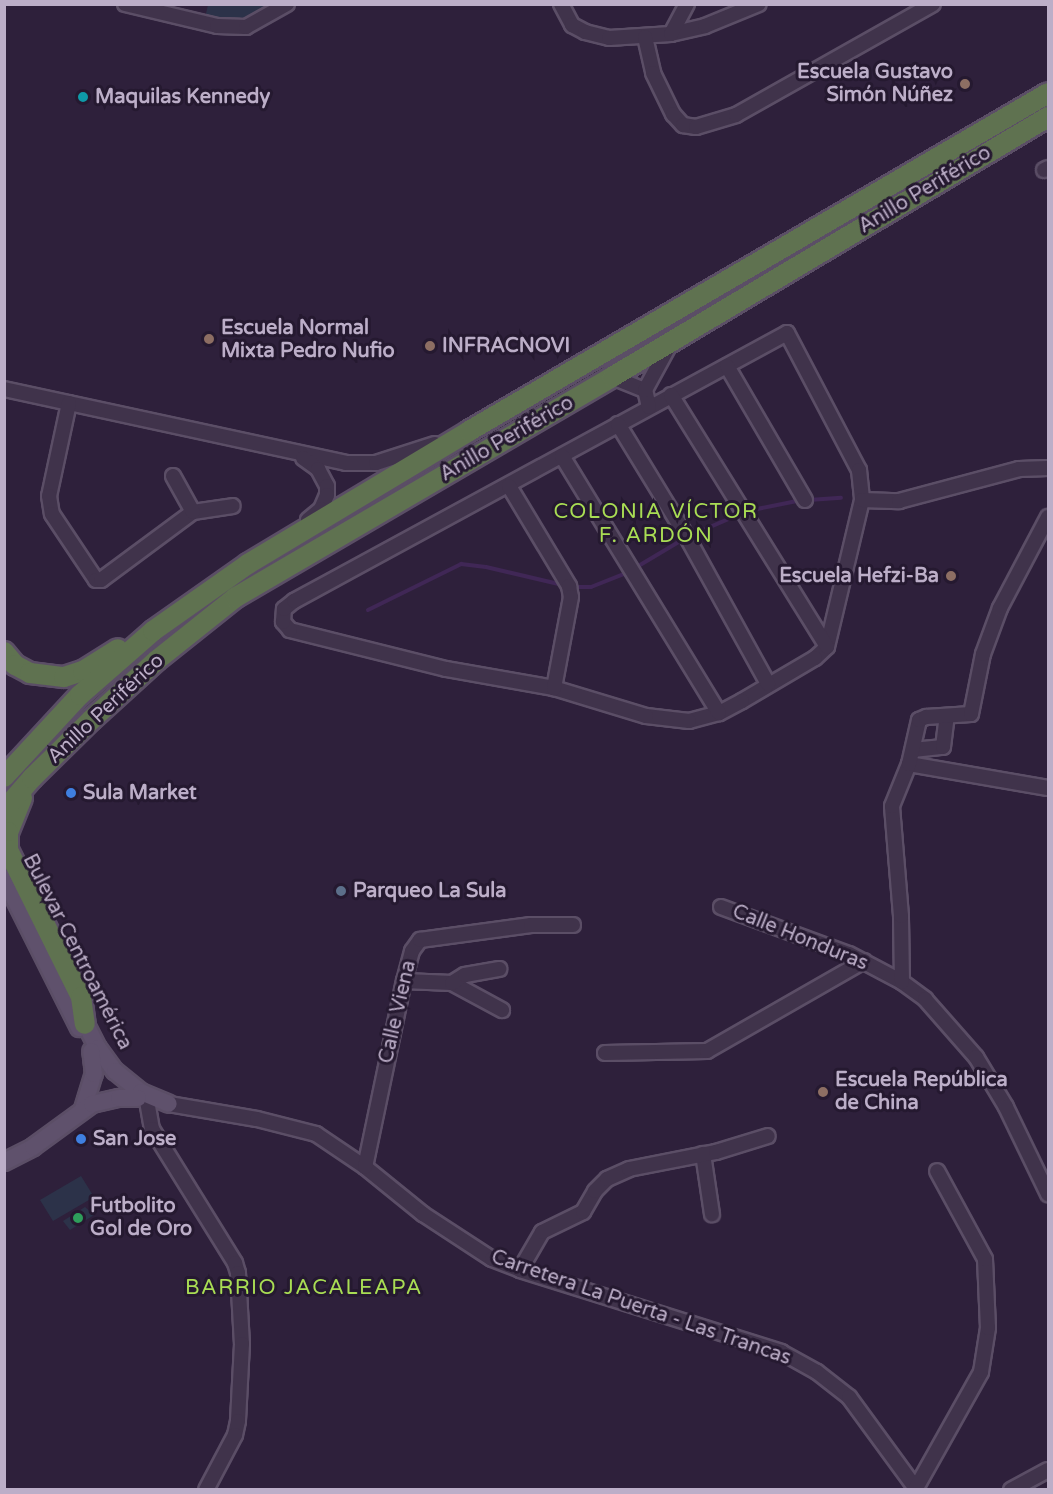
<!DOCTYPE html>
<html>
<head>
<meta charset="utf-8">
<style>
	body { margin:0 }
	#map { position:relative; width:1053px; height:1494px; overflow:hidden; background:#2e203b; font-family:"Varela Round",sans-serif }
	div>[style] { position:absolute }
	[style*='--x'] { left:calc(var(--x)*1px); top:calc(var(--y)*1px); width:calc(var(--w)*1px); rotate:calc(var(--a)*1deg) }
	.green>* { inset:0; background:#2c3249 }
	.stream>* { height:4px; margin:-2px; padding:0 2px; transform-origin:2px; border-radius:2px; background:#402756 }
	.roads { filter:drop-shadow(2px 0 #5b4e66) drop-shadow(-2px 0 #5b4e66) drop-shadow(0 2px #5b4e66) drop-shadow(0 -2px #5b4e66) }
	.minor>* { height:14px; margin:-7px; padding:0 7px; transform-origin:7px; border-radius:7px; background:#40334b }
	.major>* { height:16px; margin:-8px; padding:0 8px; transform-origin:8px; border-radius:8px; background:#5f516c }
	.highway>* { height:20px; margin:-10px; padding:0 10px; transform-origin:10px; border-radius:10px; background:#5f7250 }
	.dots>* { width:16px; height:16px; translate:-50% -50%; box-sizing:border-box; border:3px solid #251930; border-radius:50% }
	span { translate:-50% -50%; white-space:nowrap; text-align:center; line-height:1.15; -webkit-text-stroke:6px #251930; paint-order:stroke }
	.poi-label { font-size:20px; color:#bcaec8; font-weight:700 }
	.right { translate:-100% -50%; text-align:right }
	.left { translate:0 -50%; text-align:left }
	.street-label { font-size:20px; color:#bcaec8 }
	.neighbourhood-label { font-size:21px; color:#a9dd54; letter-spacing:1.5px }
	.frame { position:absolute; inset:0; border:6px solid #bcaec8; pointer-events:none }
</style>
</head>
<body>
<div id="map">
	<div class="green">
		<div style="clip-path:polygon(208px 5px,277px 5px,250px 17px,221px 20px,205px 18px)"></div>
		<div style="clip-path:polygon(81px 1176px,94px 1197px,53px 1221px,40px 1200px)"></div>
		<div style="clip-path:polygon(85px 1207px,94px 1215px,70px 1230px,63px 1221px)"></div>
	</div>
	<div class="stream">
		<div style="--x:809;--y:500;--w:32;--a:-4"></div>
		<div style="--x:747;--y:511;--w:56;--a:-11.3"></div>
		<div style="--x:635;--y:568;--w:61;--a:-30.8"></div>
		<div style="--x:687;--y:537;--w:58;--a:-23.5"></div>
		<div style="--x:573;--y:587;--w:18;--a:0"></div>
		<div style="--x:591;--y:587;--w:41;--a:-21.5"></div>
		<div style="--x:368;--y:610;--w:104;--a:-26.3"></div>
		<div style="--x:461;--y:564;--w:25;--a:7"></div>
		<div style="--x:486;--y:567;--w:79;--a:13.2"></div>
	</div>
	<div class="roads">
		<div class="minor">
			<div style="--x:125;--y:4;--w:95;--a:13.4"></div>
			<div style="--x:217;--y:26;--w:29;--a:2"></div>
			<div style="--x:246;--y:27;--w:47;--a:-29.3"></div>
			<div style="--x:561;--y:4;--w:24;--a:62"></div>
			<div style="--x:572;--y:25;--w:15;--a:28"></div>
			<div style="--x:585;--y:32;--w:25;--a:14"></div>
			<div style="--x:609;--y:38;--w:62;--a:-3.7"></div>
			<div style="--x:671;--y:34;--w:35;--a:-13"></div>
			<div style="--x:705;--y:26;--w:58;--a:-22.2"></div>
			<div style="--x:671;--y:34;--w:34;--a:-62"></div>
			<div style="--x:645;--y:37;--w:37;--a:77"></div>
			<div style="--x:653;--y:73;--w:46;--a:64"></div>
			<div style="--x:673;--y:114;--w:15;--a:48"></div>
			<div style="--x:683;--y:125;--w:13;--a:9"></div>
			<div style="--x:696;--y:127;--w:42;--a:-16.7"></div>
			<div style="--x:736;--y:115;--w:226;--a:-29.4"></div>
			<div style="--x:1044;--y:170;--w:4;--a:-27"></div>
			<div style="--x:787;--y:333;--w:155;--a:62.3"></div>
			<div style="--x:859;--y:470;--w:30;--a:84"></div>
			<div style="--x:862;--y:500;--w:151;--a:103.4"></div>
			<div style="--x:827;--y:647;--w:16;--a:137"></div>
			<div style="--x:815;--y:658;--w:85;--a:149.5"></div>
			<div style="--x:742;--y:701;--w:26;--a:152"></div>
			<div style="--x:719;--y:713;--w:31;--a:165"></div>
			<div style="--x:689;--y:721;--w:43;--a:-173.4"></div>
			<div style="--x:646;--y:716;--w:96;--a:-163.1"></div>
			<div style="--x:554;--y:688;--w:110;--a:-170"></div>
			<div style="--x:446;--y:669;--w:161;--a:-166"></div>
			<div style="--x:290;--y:630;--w:11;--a:-131"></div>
			<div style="--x:283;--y:622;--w:13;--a:-86"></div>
			<div style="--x:284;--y:609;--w:13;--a:-39"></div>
			<div style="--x:294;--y:601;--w:561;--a:-28.53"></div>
			<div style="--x:727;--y:366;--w:155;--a:59.8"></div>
			<div style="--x:612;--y:377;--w:35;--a:22"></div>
			<div style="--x:4;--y:389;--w:350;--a:12.2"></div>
			<div style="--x:346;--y:463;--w:30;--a:0"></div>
			<div style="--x:376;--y:463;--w:62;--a:-17.9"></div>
			<div style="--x:671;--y:395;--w:296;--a:58.2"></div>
			<div style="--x:69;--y:403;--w:95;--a:102.1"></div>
			<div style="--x:49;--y:496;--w:18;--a:81"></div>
			<div style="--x:52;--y:514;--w:79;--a:56.3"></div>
			<div style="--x:96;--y:580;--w:5;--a:0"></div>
			<div style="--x:101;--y:580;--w:114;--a:-36.5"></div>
			<div style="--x:193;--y:512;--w:40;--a:-8.5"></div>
			<div style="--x:649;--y:407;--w:17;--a:-103"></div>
			<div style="--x:645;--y:390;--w:52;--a:-61.5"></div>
			<div style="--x:618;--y:424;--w:132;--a:58.6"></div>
			<div style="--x:687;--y:537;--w:168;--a:61.1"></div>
			<div style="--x:562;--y:456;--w:301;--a:58.6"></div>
			<div style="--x:303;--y:458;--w:19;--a:36"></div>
			<div style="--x:318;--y:469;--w:19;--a:62"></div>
			<div style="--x:327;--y:486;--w:9;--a:90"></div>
			<div style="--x:327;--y:495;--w:15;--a:113"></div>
			<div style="--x:321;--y:509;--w:17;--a:140"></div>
			<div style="--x:173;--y:476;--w:41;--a:60.9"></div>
			<div style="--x:509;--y:486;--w:117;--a:59"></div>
			<div style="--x:569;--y:586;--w:11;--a:80"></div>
			<div style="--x:571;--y:597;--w:93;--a:100.6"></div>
			<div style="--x:862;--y:500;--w:37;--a:2"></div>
			<div style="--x:899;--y:501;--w:124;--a:-14.9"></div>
			<div style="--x:1019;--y:469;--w:29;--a:-2"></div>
			<div style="--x:913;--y:750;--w:30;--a:-6"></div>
			<div style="--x:943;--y:747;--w:31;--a:-83"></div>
			<div style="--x:909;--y:764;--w:141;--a:9.8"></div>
			<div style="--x:721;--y:907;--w:136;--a:20.2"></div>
			<div style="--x:849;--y:954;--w:60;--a:27.8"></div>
			<div style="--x:902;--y:982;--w:29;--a:36"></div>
			<div style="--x:925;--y:999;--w:77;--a:48.7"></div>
			<div style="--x:976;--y:1057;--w:58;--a:59"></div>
			<div style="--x:1006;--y:1107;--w:97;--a:64.2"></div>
			<div style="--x:404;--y:981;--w:48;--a:2.4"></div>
			<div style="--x:452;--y:983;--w:57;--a:28.4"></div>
			<div style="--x:902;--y:982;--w:66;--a:-90.9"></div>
			<div style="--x:901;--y:916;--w:110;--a:-94.7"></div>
			<div style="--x:892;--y:806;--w:45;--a:-68"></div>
			<div style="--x:909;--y:764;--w:45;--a:-77.2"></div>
			<div style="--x:919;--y:720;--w:8;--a:-23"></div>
			<div style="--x:926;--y:717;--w:45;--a:-3.8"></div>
			<div style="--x:971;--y:714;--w:61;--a:-78.7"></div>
			<div style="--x:983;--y:654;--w:49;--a:-69.7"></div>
			<div style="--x:1000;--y:608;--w:103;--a:-62.2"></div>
			<div style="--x:452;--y:983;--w:15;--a:-32"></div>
			<div style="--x:465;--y:975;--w:35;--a:-10"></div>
			<div style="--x:605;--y:1053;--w:102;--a:-1.1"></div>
			<div style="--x:707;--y:1051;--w:181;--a:-29.8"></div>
			<div style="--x:147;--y:1101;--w:28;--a:80"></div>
			<div style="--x:152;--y:1129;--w:158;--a:58.2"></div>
			<div style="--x:235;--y:1263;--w:10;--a:73"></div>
			<div style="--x:238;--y:1273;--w:71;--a:86.8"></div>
			<div style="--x:242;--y:1344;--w:77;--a:93"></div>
			<div style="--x:238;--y:1421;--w:14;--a:102"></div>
			<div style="--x:235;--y:1435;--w:62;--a:117.8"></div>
			<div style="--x:169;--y:1104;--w:89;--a:9.7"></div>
			<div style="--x:257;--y:1119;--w:61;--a:14.3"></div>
			<div style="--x:316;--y:1134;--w:59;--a:34"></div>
			<div style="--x:365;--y:1167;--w:75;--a:39"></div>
			<div style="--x:423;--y:1214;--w:82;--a:33.1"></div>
			<div style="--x:492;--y:1259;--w:30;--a:21"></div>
			<div style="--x:520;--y:1270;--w:274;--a:17.4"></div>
			<div style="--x:781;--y:1352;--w:41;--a:29.1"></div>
			<div style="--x:817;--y:1372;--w:41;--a:38"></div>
			<div style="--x:849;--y:1397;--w:115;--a:53.8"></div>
			<div style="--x:703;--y:1154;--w:61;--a:81.5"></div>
			<div style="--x:365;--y:1167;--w:190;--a:-78.2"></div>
			<div style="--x:404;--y:981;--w:31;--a:-75"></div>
			<div style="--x:412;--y:951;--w:14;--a:-54"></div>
			<div style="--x:420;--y:940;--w:112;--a:-7.7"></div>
			<div style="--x:531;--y:925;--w:42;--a:0"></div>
			<div style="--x:520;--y:1270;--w:44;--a:-59.9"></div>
			<div style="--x:542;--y:1232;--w:46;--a:-26"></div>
			<div style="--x:583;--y:1212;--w:24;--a:-60"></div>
			<div style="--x:595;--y:1191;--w:17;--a:-45"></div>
			<div style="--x:607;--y:1179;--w:24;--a:-24"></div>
			<div style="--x:629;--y:1169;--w:89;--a:-11.1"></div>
			<div style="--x:716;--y:1152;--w:54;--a:-17.1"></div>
			<div style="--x:916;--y:1488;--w:133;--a:-60.7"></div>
			<div style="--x:981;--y:1372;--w:45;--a:-81"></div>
			<div style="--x:988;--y:1328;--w:69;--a:-92.5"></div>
			<div style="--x:985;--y:1259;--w:100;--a:-118.6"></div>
			<div style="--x:1011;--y:1490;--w:42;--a:-28.4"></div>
		</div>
		<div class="major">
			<div style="--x:4;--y:878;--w:168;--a:63.4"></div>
			<div style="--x:80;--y:1013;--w:39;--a:63"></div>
			<div style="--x:98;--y:1048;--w:29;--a:54"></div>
			<div style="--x:115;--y:1071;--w:33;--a:39"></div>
			<div style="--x:141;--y:1092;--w:30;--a:23"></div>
			<div style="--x:83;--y:1109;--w:37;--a:-73"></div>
			<div style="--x:94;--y:1074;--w:23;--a:-97"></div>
			<div style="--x:4;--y:1162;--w:33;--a:-27"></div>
			<div style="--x:33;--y:1147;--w:73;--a:-36.1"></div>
			<div style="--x:92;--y:1104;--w:28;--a:-13"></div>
			<div style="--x:119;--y:1098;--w:19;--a:0"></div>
		</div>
		<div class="highway">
			<div style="--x:4;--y:652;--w:17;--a:50"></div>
			<div style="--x:15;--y:665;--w:17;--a:28"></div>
			<div style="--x:30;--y:673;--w:34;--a:7"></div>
			<div style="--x:64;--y:677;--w:20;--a:-18"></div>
			<div style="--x:83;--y:671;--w:41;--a:-32.2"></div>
			<div style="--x:4;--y:777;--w:112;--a:-47.2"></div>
			<div style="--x:80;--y:695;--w:97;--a:-41.2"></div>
			<div style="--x:153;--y:631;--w:116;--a:-35.2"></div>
			<div style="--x:248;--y:564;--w:258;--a:-31"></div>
			<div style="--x:469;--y:431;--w:670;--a:-30.27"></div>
			<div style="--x:22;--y:798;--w:37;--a:112"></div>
			<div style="--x:8;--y:832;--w:18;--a:90"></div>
			<div style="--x:8;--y:850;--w:164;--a:63.6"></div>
			<div style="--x:81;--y:997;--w:27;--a:82"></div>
			<div style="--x:4;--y:810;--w:43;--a:-48.8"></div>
			<div style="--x:32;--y:778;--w:83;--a:-44.5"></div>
			<div style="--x:91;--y:720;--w:89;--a:-42.3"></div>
			<div style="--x:157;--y:660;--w:101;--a:-38.6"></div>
			<div style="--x:236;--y:597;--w:436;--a:-30.3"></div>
			<div style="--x:612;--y:377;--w:508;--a:-30.81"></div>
		</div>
	</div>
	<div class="dots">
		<div style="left:965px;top:84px;background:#8d6e63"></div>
		<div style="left:83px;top:97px;background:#0f9aa8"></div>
		<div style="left:209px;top:339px;background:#8d6e63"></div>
		<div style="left:430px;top:346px;background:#8d6e63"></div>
		<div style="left:951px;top:576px;background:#8d6e63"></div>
		<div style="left:71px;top:793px;background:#3f7fe0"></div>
		<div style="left:341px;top:891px;background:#5c6f8a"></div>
		<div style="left:823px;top:1092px;background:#8d6e63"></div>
		<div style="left:81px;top:1139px;background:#3f7fe0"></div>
		<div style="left:78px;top:1218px;background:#2e9e5b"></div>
	</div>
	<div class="poi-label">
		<span class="right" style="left:953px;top:84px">Escuela Gustavo<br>Simón Núñez</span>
		<span class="left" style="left:95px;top:97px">Maquilas Kennedy</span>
		<span class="left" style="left:221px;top:340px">Escuela Normal<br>Mixta Pedro Nufio</span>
		<span class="left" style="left:442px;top:346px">INFRACNOVI</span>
		<span class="right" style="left:939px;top:576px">Escuela Hefzi-Ba</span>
		<span class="left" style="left:83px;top:793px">Sula Market</span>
		<span class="left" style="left:353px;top:891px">Parqueo La Sula</span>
		<span class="left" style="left:835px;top:1092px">Escuela República<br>de China</span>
		<span class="left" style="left:93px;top:1139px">San Jose</span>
		<span class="left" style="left:90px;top:1218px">Futbolito<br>Gol de Oro</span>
	</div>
	<div class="street-label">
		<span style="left:925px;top:190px;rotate:-31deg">Anillo Periférico</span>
		<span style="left:507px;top:439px;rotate:-30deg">Anillo Periférico</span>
		<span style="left:106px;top:709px;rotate:-43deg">Anillo Periférico</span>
		<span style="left:800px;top:938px;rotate:22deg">Calle Honduras</span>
		<span style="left:77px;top:952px;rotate:63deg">Bulevar Centroamérica</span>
		<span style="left:398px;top:1012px;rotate:-77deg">Calle Viena</span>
		<span style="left:641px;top:1308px;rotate:19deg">Carretera La Puerta - Las Trancas</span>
	</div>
	<div class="neighbourhood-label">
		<span style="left:656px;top:524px">COLONIA VÍCTOR<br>F. ARDÓN</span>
		<span style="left:304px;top:1288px">BARRIO JACALEAPA</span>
	</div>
	<div class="frame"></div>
</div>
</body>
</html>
